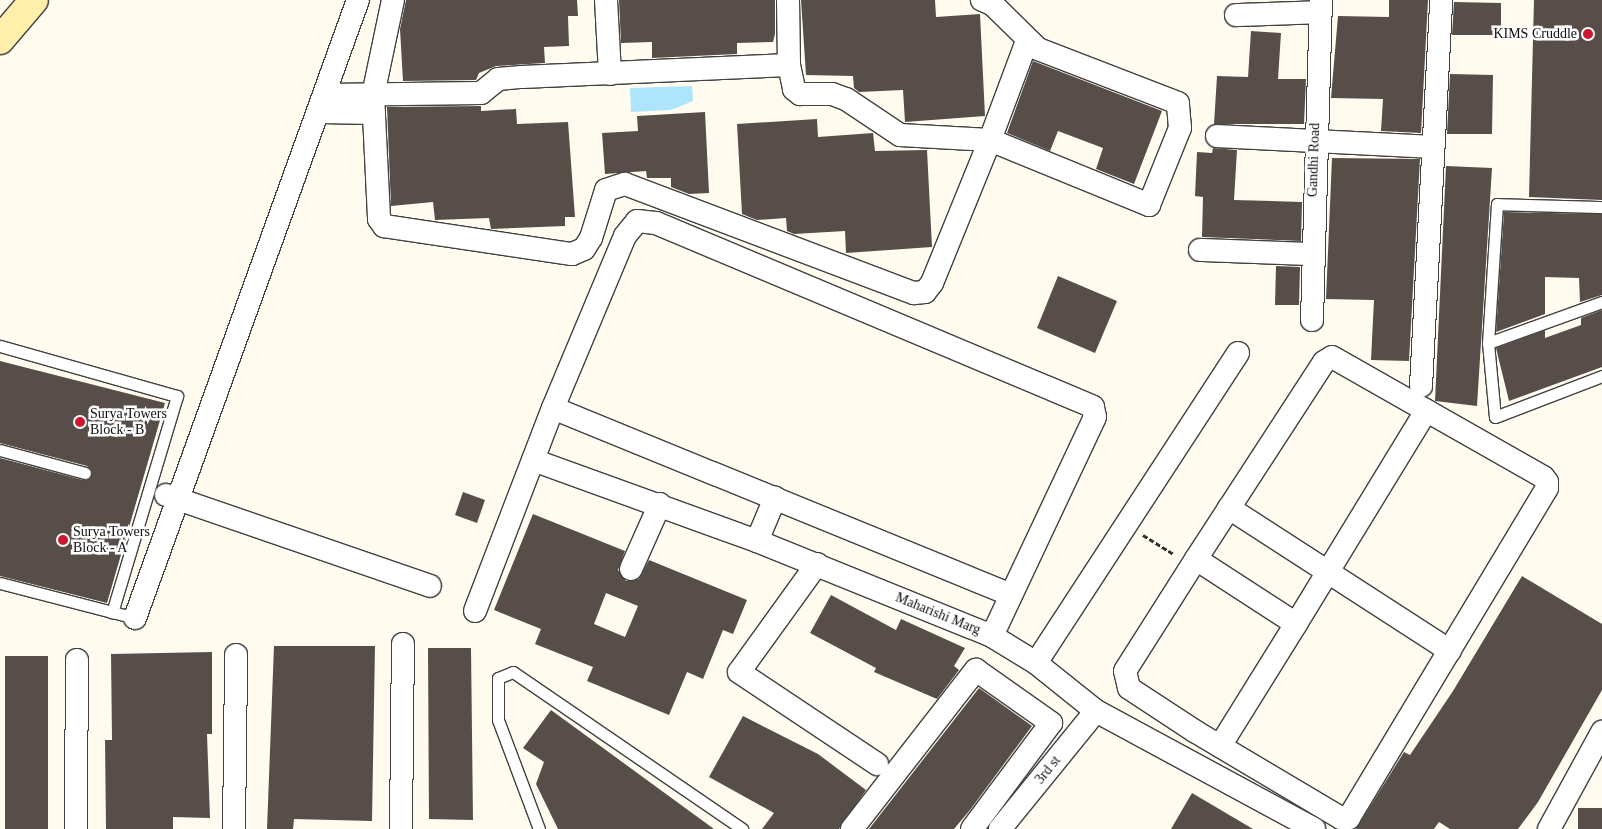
<!DOCTYPE html>
<html>
<head>
<meta charset="utf-8">
<style>
	body { margin:0 }
	#map { position:relative; width:1602px; height:829px; overflow:hidden; background:#fffbef; font-family:"Times New Roman",serif }
	div>[style] { position:absolute }
	[style*='--x'] { left:calc(var(--x)*1px); top:calc(var(--y)*1px); width:calc(var(--w)*1px); rotate:calc(var(--a)*1deg) }
	.water>* { inset:0; background:#ade5fd }
	.building>* { inset:0; background:#584e49 }
	.path>* { height:3px; margin-top:-1.5px; transform-origin:0; background:repeating-linear-gradient(90deg,#303030 0 5px,transparent 0 7.5px) }
	.roads { filter:drop-shadow(1px 0 #414141) drop-shadow(-1px 0 #414141) drop-shadow(0 1px #414141) drop-shadow(0 -1px #414141) }
	.lane>* { height:11px; margin:-5.5px; padding:0 5.5px; transform-origin:5.5px; border-radius:5.5px; background:#fff }
	.street>* { height:22px; margin:-11px; padding:0 11px; transform-origin:11px; border-radius:11px; background:#fff }
	.secondary>* { height:28px; margin:-14px; padding:0 14px; transform-origin:14px; border-radius:14px; background:#ffefaa }
	.dots>* { width:14px; height:14px; translate:-50% -50%; box-sizing:border-box; border:2px solid #fff; border-radius:50% }
	span { translate:-50% -50%; white-space:nowrap; text-align:center; line-height:1.15; -webkit-text-stroke:5px #fff; paint-order:stroke }
	.poi-label { font-size:14px; color:#0e0e0e }
	.right { translate:-100% -50%; text-align:right }
	.left { translate:0 -50%; text-align:left }
	.street-label { font-size:14px; color:#0e0e0e }
</style>
</head>
<body>
<div id="map">
	<div class="water">
		<div style="clip-path:polygon(692px 86px,693px 101px,671px 110px,631px 112px,630px 88px)"></div>
	</div>
	<div class="building">
		<div style="clip-path:polygon(406px 0,577px 0,578px 16px,568px 16px,569px 46px,544px 47px,545px 63px,496px 66px,479px 73px,476px 80px,403px 81px,400px 29px)"></div>
		<div style="clip-path:polygon(619px 0,775px 0,775px 34px,773px 42px,737px 43px,737px 54px,652px 58px,652px 42px,621px 43px)"></div>
		<div style="clip-path:polygon(801px 0,935px 0,936px 17px,980px 14px,985px 116px,905px 122px,903px 90px,859px 92px,854px 88px,853px 76px,806px 75px)"></div>
		<div style="clip-path:polygon(1389px 0,1428px 0,1421px 133px,1381px 131px,1383px 99px,1331px 98px,1338px 16px,1389px 17px)"></div>
		<div style="clip-path:polygon(1534px 0,1602px 0,1602px 200px,1529px 197px)"></div>
		<div style="clip-path:polygon(1454px 2px,1501px 3px,1501px 35px,1452px 35px)"></div>
		<div style="clip-path:polygon(1251px 31px,1281px 33px,1278px 79px,1306px 79px,1304px 124px,1214px 124px,1217px 76px,1248px 77px)"></div>
		<div style="clip-path:polygon(1033px 61px,1162px 111px,1134px 184px,1096px 169px,1103px 148px,1058px 131px,1050px 151px,1007px 133px)"></div>
		<div style="clip-path:polygon(1450px 74px,1493px 75px,1492px 134px,1447px 134px)"></div>
		<div style="clip-path:polygon(481px 106px,481px 111px,516px 109px,517px 124px,568px 122px,575px 217px,565px 217px,565px 226px,491px 229px,489px 218px,435px 220px,433px 202px,391px 206px,387px 107px)"></div>
		<div style="clip-path:polygon(705px 112px,709px 193px,689px 194px,671px 187px,671px 178px,647px 178px,646px 171px,605px 174px,602px 133px,638px 131px,637px 116px)"></div>
		<div style="clip-path:polygon(817px 119px,818px 137px,873px 133px,875px 151px,927px 150px,932px 247px,846px 253px,845px 231px,794px 234px,787px 231px,786px 218px,757px 220px,742px 214px,737px 124px)"></div>
		<div style="clip-path:polygon(1213px 148px,1237px 150px,1234px 200px,1302px 202px,1301px 241px,1202px 237px,1203px 197px,1195px 196px,1197px 152px,1212px 153px)"></div>
		<div style="clip-path:polygon(1332px 158px,1420px 159px,1409px 361px,1371px 360px,1374px 300px,1326px 299px)"></div>
		<div style="clip-path:polygon(1446px 166px,1492px 168px,1477px 406px,1435px 401px)"></div>
		<div style="clip-path:polygon(1504px 212px,1602px 214px,1602px 295px,1580px 302px,1579px 278px,1545px 277px,1545px 314px,1496px 332px)"></div>
		<div style="clip-path:polygon(1276px 266px,1300px 267px,1299px 305px,1275px 305px)"></div>
		<div style="clip-path:polygon(1058px 276px,1117px 301px,1095px 353px,1037px 328px)"></div>
		<div style="clip-path:polygon(1602px 310px,1602px 367px,1509px 401px,1496px 348px,1545px 330px,1545px 338px,1581px 325px,1581px 318px)"></div>
		<div style="clip-path:polygon(0 361px,165px 403px,107px 603px,0 576px,0 458px,83px 480px,90px 479px,92px 472px,87px 466px,0 443px)"></div>
		<div style="clip-path:polygon(463px 492px,485px 500px,477px 523px,455px 515px)"></div>
		<div style="clip-path:polygon(evenodd,533px 514px,625px 551px,618px 570px,626px 581px,639px 579px,649px 560px,747px 600px,733px 634px,723px 630px,703px 679px,687px 672px,669px 715px,587px 681px,593px 667px,535px 644px,541px 629px,494px 610px,533px 514px,606px 593px,638px 606px,625px 637px,594px 624px,606px 593px)"></div>
		<div style="clip-path:polygon(1522px 576px,1602px 624px,1602px 690px,1538px 802px,1518px 829px,1450px 829px,1439px 822px,1434px 829px,1356px 829px,1404px 752px,1410px 755px,1453px 691px)"></div>
		<div style="clip-path:polygon(831px 595px,896px 630px,901px 619px,965px 648px,954px 666px,959px 670px,937px 699px,874px 672px,876px 668px,810px 633px)"></div>
		<div style="clip-path:polygon(274px 646px,375px 646px,372px 821px,294px 819px,293px 829px,267px 829px)"></div>
		<div style="clip-path:polygon(428px 648px,471px 648px,473px 820px,429px 819px)"></div>
		<div style="clip-path:polygon(212px 652px,212px 734px,207px 734px,210px 818px,173px 817px,173px 829px,106px 829px,105px 740px,112px 740px,111px 654px)"></div>
		<div style="clip-path:polygon(5px 656px,48px 656px,48px 829px,5px 829px)"></div>
		<div style="clip-path:polygon(979px 688px,1032px 726px,970px 810px,954px 829px,869px 829px)"></div>
		<div style="clip-path:polygon(551px 710px,714px 829px,558px 829px,536px 784px,544px 762px,523px 748px)"></div>
		<div style="clip-path:polygon(743px 716px,818px 754px,866px 790px,839px 829px,762px 829px,774px 813px,709px 777px)"></div>
		<div style="clip-path:polygon(1192px 793px,1253px 829px,1171px 829px)"></div>
		<div style="clip-path:polygon(1578px 808px,1602px 808px,1602px 829px,1578px 829px)"></div>
	</div>
	<div class="path">
		<div style="--x:1143;--y:535;--w:36;--a:32"></div>
	</div>
	<div class="roads">
		<div class="lane">
			<div style="--x:1602;--y:207;--w:105;--a:-178.4"></div>
			<div style="--x:1497;--y:204;--w:139;--a:93.7"></div>
			<div style="--x:1488;--y:343;--w:74;--a:84.6"></div>
			<div style="--x:1495;--y:417;--w:115;--a:-21"></div>
			<div style="--x:1488;--y:343;--w:121;--a:-19.8"></div>
			<div style="--x:0;--y:346;--w:184;--a:15.8"></div>
			<div style="--x:177;--y:396;--w:226;--a:106.7"></div>
			<div style="--x:0;--y:450;--w:88;--a:15.1"></div>
			<div style="--x:0;--y:583;--w:139;--a:14.5"></div>
			<div style="--x:539;--y:829;--w:116;--a:-110.6"></div>
			<div style="--x:498;--y:720;--w:42;--a:-90"></div>
			<div style="--x:498;--y:678;--w:16;--a:-22"></div>
			<div style="--x:513;--y:672;--w:278;--a:34.4"></div>
		</div>
		<div class="street">
			<div style="--x:393;--y:0;--w:97;--a:101.9"></div>
			<div style="--x:373;--y:95;--w:124;--a:87.2"></div>
			<div style="--x:379;--y:219;--w:9;--a:54"></div>
			<div style="--x:384;--y:226;--w:190;--a:8.5"></div>
			<div style="--x:572;--y:254;--w:13;--a:-23"></div>
			<div style="--x:584;--y:249;--w:13;--a:-58"></div>
			<div style="--x:591;--y:238;--w:50;--a:-72.6"></div>
			<div style="--x:606;--y:190;--w:20;--a:-18"></div>
			<div style="--x:625;--y:184;--w:309;--a:20.7"></div>
			<div style="--x:914;--y:293;--w:11;--a:-5"></div>
			<div style="--x:925;--y:292;--w:11;--a:-52"></div>
			<div style="--x:932;--y:283;--w:154;--a:-67.9"></div>
			<div style="--x:990;--y:140;--w:172;--a:22.2"></div>
			<div style="--x:1149;--y:205;--w:83;--a:-68.1"></div>
			<div style="--x:1180;--y:128;--w:25;--a:-95"></div>
			<div style="--x:1178;--y:103;--w:150;--a:-158.9"></div>
			<div style="--x:1038;--y:49;--w:64;--a:-135.6"></div>
			<div style="--x:992;--y:4;--w:11;--a:-158"></div>
			<div style="--x:606;--y:0;--w:74;--a:86.9"></div>
			<div style="--x:788;--y:0;--w:65;--a:89.1"></div>
			<div style="--x:1236;--y:15;--w:84;--a:-2"></div>
			<div style="--x:326;--y:95;--w:155;--a:-0.7"></div>
			<div style="--x:481;--y:93;--w:22;--a:-39"></div>
			<div style="--x:498;--y:79;--w:24;--a:-5"></div>
			<div style="--x:522;--y:77;--w:267;--a:-2.6"></div>
			<div style="--x:789;--y:65;--w:25;--a:78"></div>
			<div style="--x:794;--y:89;--w:8;--a:40"></div>
			<div style="--x:800;--y:94;--w:32;--a:0"></div>
			<div style="--x:832;--y:94;--w:15;--a:20"></div>
			<div style="--x:846;--y:99;--w:65;--a:33.7"></div>
			<div style="--x:900;--y:135;--w:90;--a:3.2"></div>
			<div style="--x:990;--y:140;--w:106;--a:-69.5"></div>
			<div style="--x:320;--y:112;--w:54;--a:1.1"></div>
			<div style="--x:1217;--y:136;--w:216;--a:2.9"></div>
			<div style="--x:1200;--y:250;--w:111;--a:2.1"></div>
			<div style="--x:1312;--y:320;--w:320;--a:-88.4"></div>
			<div style="--x:1421;--y:386;--w:387;--a:-87"></div>
			<div style="--x:553;--y:408;--w:492;--a:22.2"></div>
			<div style="--x:533;--y:460;--w:238;--a:19.9"></div>
			<div style="--x:757;--y:541;--w:253;--a:22"></div>
			<div style="--x:992;--y:636;--w:52;--a:31.5"></div>
			<div style="--x:1036;--y:663;--w:77;--a:38.7"></div>
			<div style="--x:1096;--y:711;--w:248;--a:28.4"></div>
			<div style="--x:166;--y:495;--w:279;--a:19"></div>
			<div style="--x:1229;--y:508;--w:263;--a:32.9"></div>
			<div style="--x:757;--y:541;--w:47;--a:-67.3"></div>
			<div style="--x:1196;--y:559;--w:235;--a:-57"></div>
			<div style="--x:1324;--y:362;--w:9;--a:-32"></div>
			<div style="--x:1332;--y:357;--w:243;--a:29.6"></div>
			<div style="--x:1543;--y:477;--w:6;--a:51"></div>
			<div style="--x:1547;--y:482;--w:6;--a:90"></div>
			<div style="--x:1547;--y:488;--w:385;--a:121"></div>
			<div style="--x:1349;--y:818;--w:8;--a:180"></div>
			<div style="--x:1341;--y:818;--w:169;--a:-149.3"></div>
			<div style="--x:1196;--y:732;--w:80;--a:-146.7"></div>
			<div style="--x:1129;--y:688;--w:17;--a:-103"></div>
			<div style="--x:1125;--y:671;--w:133;--a:-57.6"></div>
			<div style="--x:1196;--y:559;--w:119;--a:33"></div>
			<div style="--x:1296;--y:624;--w:250;--a:-58.6"></div>
			<div style="--x:817;--y:564;--w:133;--a:125.8"></div>
			<div style="--x:739;--y:672;--w:166;--a:33.7"></div>
			<div style="--x:631;--y:569;--w:71;--a:-66"></div>
			<div style="--x:475;--y:611;--w:217;--a:-69"></div>
			<div style="--x:553;--y:408;--w:186;--a:-67.3"></div>
			<div style="--x:625;--y:236;--w:19;--a:-51"></div>
			<div style="--x:637;--y:221;--w:19;--a:6"></div>
			<div style="--x:656;--y:223;--w:474;--a:22.8"></div>
			<div style="--x:1093;--y:407;--w:10;--a:79"></div>
			<div style="--x:1095;--y:417;--w:242;--a:115.2"></div>
			<div style="--x:135;--y:618;--w:657;--a:-70.16"></div>
			<div style="--x:1036;--y:663;--w:370;--a:-56.9"></div>
			<div style="--x:1220;--y:746;--w:144;--a:-58.1"></div>
			<div style="--x:76;--y:829;--w:169;--a:-89.7"></div>
			<div style="--x:234;--y:829;--w:174;--a:-89.3"></div>
			<div style="--x:401;--y:829;--w:185;--a:-89.4"></div>
			<div style="--x:852;--y:829;--w:202;--a:-52.1"></div>
			<div style="--x:976;--y:670;--w:92;--a:35.2"></div>
			<div style="--x:1051;--y:723;--w:132;--a:126.7"></div>
			<div style="--x:1000;--y:829;--w:152;--a:-50.9"></div>
			<div style="--x:1549;--y:829;--w:111;--a:-61.3"></div>
		</div>
		<div class="secondary">
			<div style="--x:0;--y:40;--w:52;--a:-49.6"></div>
		</div>
	</div>
	<div class="dots">
		<div style="left:1588px;top:34px;background:#cd172e"></div>
		<div style="left:80px;top:422px;background:#cd172e"></div>
		<div style="left:63px;top:540px;background:#cd172e"></div>
	</div>
	<div class="poi-label">
		<span class="right" style="left:1577px;top:34px">KIMS Cruddle</span>
		<span class="left" style="left:90px;top:422px">Surya Towers<br>Block - B</span>
		<span class="left" style="left:73px;top:540px">Surya Towers<br>Block - A</span>
	</div>
	<div class="street-label">
		<span style="left:1314px;top:160px;rotate:-88deg">Gandhi Road</span>
		<span style="left:938px;top:614px;rotate:22deg">Maharishi Marg</span>
		<span style="left:1048px;top:770px;rotate:-51deg">3rd st</span>
	</div>
</div>
</body>
</html>
